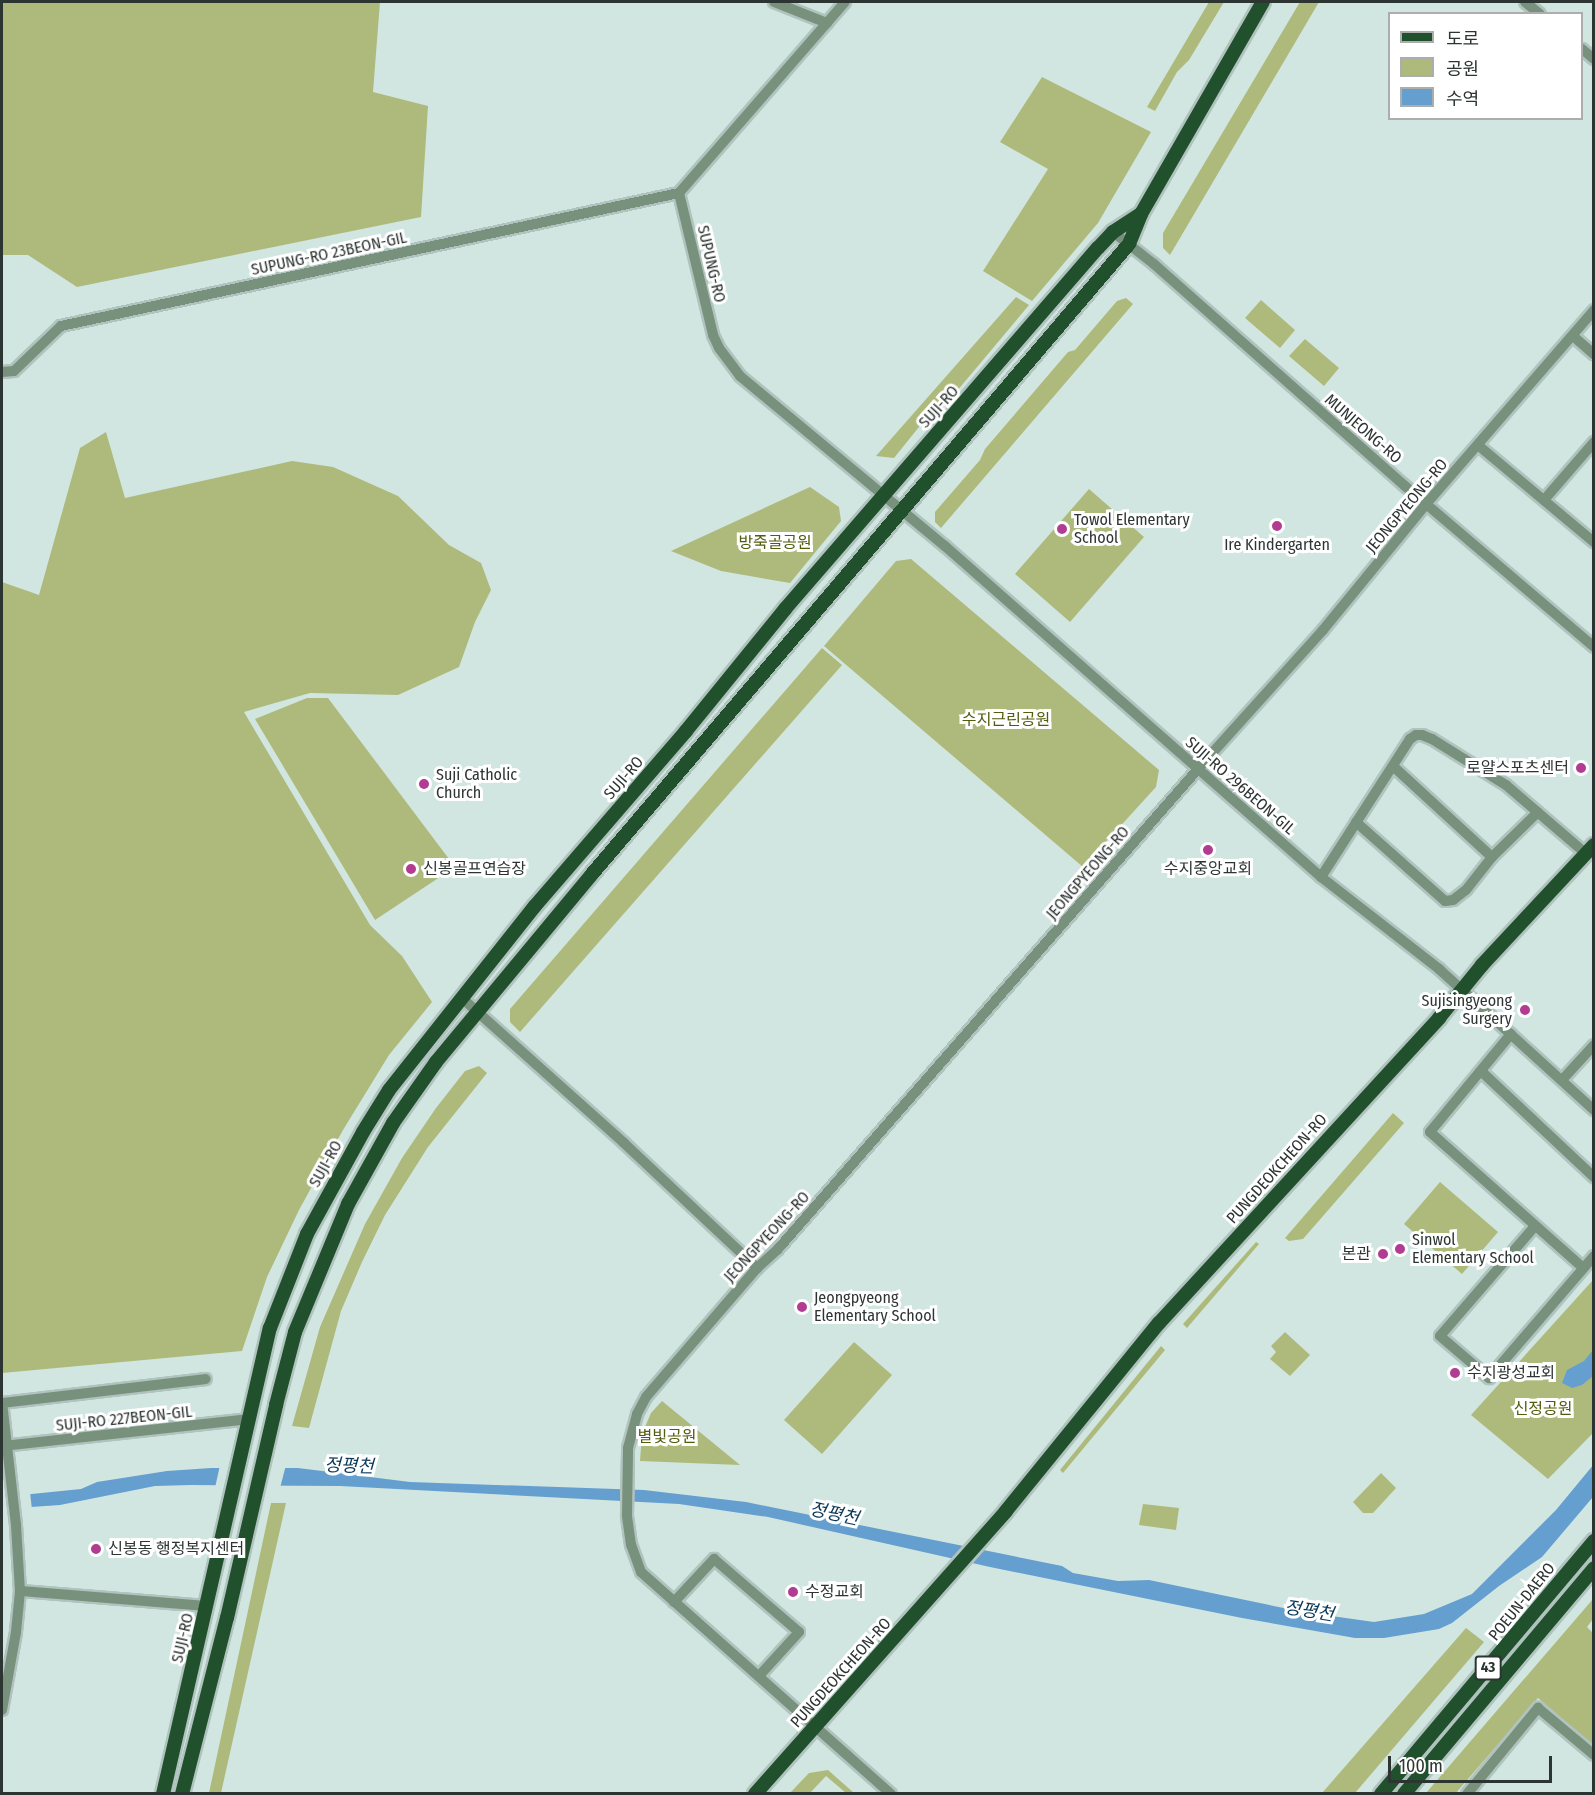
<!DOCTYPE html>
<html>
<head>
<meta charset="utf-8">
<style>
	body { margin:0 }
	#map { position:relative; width:1595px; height:1795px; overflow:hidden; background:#d1e6e1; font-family:"Fira Sans Condensed","Noto Sans KR",sans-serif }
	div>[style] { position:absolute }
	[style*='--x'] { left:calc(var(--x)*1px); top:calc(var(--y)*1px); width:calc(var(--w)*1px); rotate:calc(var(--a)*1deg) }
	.green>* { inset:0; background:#aeba7b }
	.water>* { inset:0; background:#659fcf }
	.pier>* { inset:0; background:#d1e6e1 }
	.roads { filter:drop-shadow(2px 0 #b0c3be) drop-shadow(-2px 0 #b0c3be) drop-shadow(0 2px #b0c3be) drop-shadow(0 -2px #b0c3be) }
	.minor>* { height:10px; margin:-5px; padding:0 5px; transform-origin:5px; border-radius:5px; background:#78917c }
	.major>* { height:14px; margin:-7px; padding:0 7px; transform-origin:7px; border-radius:7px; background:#20502c }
	.dots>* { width:16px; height:16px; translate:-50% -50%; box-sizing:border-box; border:3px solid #fff; border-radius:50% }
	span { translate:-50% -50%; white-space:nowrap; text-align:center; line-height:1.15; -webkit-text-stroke:6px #fff; paint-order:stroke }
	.shield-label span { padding:2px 4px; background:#fff; border:2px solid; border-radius:4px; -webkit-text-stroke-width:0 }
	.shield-label { font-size:15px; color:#2d3533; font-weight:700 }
	.street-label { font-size:16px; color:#2d3533 }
	.poi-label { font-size:16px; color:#2d3533 }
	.left { translate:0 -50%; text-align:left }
	.right { translate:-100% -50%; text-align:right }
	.park-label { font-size:16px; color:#525d0d }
	.water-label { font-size:18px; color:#0a3858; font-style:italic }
	.frame { position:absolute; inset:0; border:3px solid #2d3533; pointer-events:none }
	.legend { position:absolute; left:1388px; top:12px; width:195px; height:108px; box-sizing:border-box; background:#fff; border:2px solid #abaead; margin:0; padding:8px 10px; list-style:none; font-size:18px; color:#2d3533 }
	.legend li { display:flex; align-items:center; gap:12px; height:30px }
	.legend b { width:30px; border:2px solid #abaead }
	.scale { position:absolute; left:1388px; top:1756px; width:164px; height:27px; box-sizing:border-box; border:3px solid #2d3533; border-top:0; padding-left:8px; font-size:18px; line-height:21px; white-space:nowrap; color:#2d3533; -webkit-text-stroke:4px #fff; paint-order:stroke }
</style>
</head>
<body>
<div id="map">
	<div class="green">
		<div style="clip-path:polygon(2px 2px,380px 2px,373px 92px,428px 106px,421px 217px,77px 287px,28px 255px,2px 255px)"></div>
		<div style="clip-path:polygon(1209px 2px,1224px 2px,1189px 60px,1177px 72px,1155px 111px,1147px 107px)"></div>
		<div style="clip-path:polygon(1300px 2px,1319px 2px,1170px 255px,1163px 248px,1163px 233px)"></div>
		<div style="clip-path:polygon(1042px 77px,1151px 132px,1098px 223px,1032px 301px,983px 271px,1048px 169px,1000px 142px)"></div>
		<div style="clip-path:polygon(1016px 297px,1029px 305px,936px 416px,923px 422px,894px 458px,876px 456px)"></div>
		<div style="clip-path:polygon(1126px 298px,1133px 304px,941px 528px,935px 522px,935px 512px,980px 460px,985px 449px,1068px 352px,1075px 350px,1117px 301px)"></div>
		<div style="clip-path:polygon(1261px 300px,1295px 330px,1280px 348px,1245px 318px)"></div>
		<div style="clip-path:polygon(1305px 339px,1339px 368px,1324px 386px,1289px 356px)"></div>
		<div style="clip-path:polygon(106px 432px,125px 498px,292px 461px,333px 467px,398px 496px,449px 545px,481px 563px,491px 590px,475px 622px,459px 667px,398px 695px,310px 693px,244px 712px,370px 925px,402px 956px,432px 1002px,389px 1055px,343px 1130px,299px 1210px,267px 1277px,242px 1351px,2px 1373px,2px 582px,39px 595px,80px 448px)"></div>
		<div style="clip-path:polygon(810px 487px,839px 507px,841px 521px,790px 583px,721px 571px,671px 551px)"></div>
		<div style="clip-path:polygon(1089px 489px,1144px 537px,1070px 622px,1015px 574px)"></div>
		<div style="clip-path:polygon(911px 559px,1159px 770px,1156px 787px,1083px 867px,824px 646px,896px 561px)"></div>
		<div style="clip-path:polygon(822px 648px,842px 665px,520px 1032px,510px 1022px,510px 1009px)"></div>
		<div style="clip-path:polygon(307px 698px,328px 698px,455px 867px,375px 920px,255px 719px)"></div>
		<div style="clip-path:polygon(479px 1066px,487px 1073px,428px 1147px,385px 1215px,362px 1262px,341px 1311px,309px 1428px,292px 1426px,320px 1327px,365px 1224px,402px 1158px,436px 1108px,465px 1071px)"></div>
		<div style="clip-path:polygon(1393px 1113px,1404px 1123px,1303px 1239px,1289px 1241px,1285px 1238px)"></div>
		<div style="clip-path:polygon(1440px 1182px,1498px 1232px,1462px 1274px,1404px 1224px)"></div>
		<div style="clip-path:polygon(1256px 1242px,1259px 1244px,1187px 1328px,1183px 1324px)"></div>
		<div style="clip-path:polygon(1593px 1280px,1593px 1433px,1548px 1479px,1471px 1415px)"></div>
		<div style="clip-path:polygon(1285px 1332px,1310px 1355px,1290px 1376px,1270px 1359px,1276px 1352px,1271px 1346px)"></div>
		<div style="clip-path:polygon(854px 1342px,892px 1375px,822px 1454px,784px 1420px)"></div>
		<div style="clip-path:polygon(1161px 1346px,1165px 1350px,1063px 1473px,1060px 1470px)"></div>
		<div style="clip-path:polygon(662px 1401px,740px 1465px,640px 1461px,642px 1434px,651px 1413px)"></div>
		<div style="clip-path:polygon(1381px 1473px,1396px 1488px,1373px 1513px,1363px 1513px,1353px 1502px)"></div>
		<div style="clip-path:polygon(271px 1503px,286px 1503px,221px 1793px,209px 1793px)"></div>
		<div style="clip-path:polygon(1143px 1504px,1179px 1508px,1176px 1530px,1139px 1525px)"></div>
		<div style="clip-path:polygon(1593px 1599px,1593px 1619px,1587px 1627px,1593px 1633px,1593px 1745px,1538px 1698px,1456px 1793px,1426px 1793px)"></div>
		<div style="clip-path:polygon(1466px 1628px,1484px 1642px,1355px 1793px,1322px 1793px)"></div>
		<div style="clip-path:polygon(828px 1770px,854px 1793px,846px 1793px,826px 1776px,810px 1793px,790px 1793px,809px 1773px)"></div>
	</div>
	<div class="water">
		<div style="clip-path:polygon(1593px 1350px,1593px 1376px,1582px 1385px,1572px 1388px,1562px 1383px,1567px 1370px,1584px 1361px)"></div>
		<div style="clip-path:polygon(1594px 1464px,1593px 1497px,1542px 1557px,1499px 1586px,1452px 1623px,1439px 1629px,1384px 1638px,1355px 1638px,1242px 1618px,990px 1567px,768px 1517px,679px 1504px,340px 1486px,191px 1485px,155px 1486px,60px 1505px,2px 1509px,2px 1497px,81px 1489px,97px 1482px,167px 1471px,211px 1468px,298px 1468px,410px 1482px,644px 1490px,746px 1502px,1062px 1566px,1073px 1573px,1118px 1581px,1149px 1580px,1303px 1612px,1374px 1622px,1424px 1614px,1472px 1594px,1556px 1510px)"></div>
	</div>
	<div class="pier">
		<div style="clip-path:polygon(220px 1465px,262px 1464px,286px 1465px,280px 1488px,215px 1488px)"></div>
		<div style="clip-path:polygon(30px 1492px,32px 1510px,2px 1512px,2px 1494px)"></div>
	</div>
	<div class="roads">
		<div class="minor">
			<div style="--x:774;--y:2;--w:57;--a:21.6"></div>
			<div style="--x:1525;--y:2;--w:19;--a:39"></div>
			<div style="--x:1582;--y:49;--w:16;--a:40"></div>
			<div style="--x:679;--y:193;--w:146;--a:76.5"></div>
			<div style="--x:713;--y:335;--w:14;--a:65"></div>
			<div style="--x:719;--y:348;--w:35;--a:53"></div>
			<div style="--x:740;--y:376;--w:266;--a:39.7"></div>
			<div style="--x:945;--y:546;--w:501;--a:41.36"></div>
			<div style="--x:1321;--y:877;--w:150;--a:37.9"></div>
			<div style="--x:1439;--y:969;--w:210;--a:42.3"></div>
			<div style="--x:679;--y:193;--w:253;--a:-49"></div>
			<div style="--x:1113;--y:232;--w:52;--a:38"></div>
			<div style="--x:1154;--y:264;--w:335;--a:41.5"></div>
			<div style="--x:1405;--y:486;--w:248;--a:40.4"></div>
			<div style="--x:1573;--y:336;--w:28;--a:41"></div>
			<div style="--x:2;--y:372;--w:12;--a:-5"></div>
			<div style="--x:14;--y:371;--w:65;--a:-43.8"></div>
			<div style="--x:61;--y:326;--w:632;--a:-12.15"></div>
			<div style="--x:1479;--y:446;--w:150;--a:39.9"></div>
			<div style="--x:1544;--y:500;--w:77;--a:-49.2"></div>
			<div style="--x:1394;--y:767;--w:133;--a:42.6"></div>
			<div style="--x:1356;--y:822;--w:119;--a:41.6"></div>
			<div style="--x:1445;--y:901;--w:8;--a:-7"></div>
			<div style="--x:1453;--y:900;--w:16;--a:-38"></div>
			<div style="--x:1466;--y:890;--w:42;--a:-51.8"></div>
			<div style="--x:1492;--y:857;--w:64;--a:-44.4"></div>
			<div style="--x:1321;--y:877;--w:164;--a:-57.2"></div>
			<div style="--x:1410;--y:739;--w:7;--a:-34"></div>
			<div style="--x:1416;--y:735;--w:6;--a:0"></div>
			<div style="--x:1422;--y:735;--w:11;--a:22"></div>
			<div style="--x:1432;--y:739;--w:87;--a:31.9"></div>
			<div style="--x:1506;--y:785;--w:104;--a:40.7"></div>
			<div style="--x:462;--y:998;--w:217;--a:41.8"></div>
			<div style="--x:624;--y:1143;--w:183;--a:43.2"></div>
			<div style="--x:1511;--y:1034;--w:127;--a:129.6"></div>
			<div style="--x:1430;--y:1132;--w:205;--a:41.6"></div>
			<div style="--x:1482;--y:1072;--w:154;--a:43.2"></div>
			<div style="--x:1562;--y:1080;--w:47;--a:-47.6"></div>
			<div style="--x:1535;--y:1226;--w:145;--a:130.8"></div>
			<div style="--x:1440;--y:1336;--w:65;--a:40.6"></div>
			<div style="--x:1489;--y:1378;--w:161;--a:-49.3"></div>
			<div style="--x:2;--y:1446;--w:249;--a:-6.2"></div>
			<div style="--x:20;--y:1591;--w:188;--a:4.6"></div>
			<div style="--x:674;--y:1602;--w:59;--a:-47.1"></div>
			<div style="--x:714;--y:1559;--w:112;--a:40.7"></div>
			<div style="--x:799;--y:1632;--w:59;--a:132.3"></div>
			<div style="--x:2;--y:1710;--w:79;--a:-79.8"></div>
			<div style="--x:16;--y:1632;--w:41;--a:-84.4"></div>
			<div style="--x:20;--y:1591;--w:66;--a:-93.5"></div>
			<div style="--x:16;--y:1525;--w:123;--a:-96.5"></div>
			<div style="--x:2;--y:1403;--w:205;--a:-6.7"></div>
			<div style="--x:891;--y:1794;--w:334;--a:-138.4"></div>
			<div style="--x:641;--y:1572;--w:29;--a:-110"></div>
			<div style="--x:631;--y:1545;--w:30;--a:-98"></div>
			<div style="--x:627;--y:1515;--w:67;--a:-89.1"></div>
			<div style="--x:628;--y:1448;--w:35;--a:-75"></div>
			<div style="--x:637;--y:1414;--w:19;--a:-62"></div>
			<div style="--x:646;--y:1397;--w:170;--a:-49.3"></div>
			<div style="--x:757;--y:1268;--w:28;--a:-42"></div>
			<div style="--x:778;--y:1249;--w:650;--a:-48.81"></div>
			<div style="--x:1206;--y:760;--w:175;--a:-48"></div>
			<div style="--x:1323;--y:630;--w:164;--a:-50.7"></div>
			<div style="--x:1427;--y:503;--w:255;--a:-49.1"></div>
			<div style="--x:1467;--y:1794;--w:112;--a:-50.5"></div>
			<div style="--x:1538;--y:1708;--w:73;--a:40"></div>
		</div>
		<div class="major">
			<div style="--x:163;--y:1794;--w:478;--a:-77.1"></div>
			<div style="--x:270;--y:1328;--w:101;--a:-68.5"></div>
			<div style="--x:307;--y:1234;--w:116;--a:-61.2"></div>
			<div style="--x:363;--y:1132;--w:49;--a:-58.2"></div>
			<div style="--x:389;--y:1090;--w:235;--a:-51.6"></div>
			<div style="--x:535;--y:906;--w:231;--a:-49.2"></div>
			<div style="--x:686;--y:731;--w:157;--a:-50.9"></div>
			<div style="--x:785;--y:609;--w:478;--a:-49.1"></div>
			<div style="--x:1098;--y:248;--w:22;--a:-47"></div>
			<div style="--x:1113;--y:232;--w:33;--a:-33"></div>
			<div style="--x:182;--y:1794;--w:182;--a:-75.7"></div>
			<div style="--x:227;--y:1618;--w:219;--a:-77"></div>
			<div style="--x:276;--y:1405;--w:75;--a:-75.4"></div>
			<div style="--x:295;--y:1332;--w:139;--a:-67.5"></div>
			<div style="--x:348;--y:1204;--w:93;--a:-60.9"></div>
			<div style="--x:393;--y:1123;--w:75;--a:-54.8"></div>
			<div style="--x:436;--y:1062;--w:244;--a:-50.3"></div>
			<div style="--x:592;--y:874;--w:828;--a:-49.56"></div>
			<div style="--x:1129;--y:244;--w:32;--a:-68"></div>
			<div style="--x:1141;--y:214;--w:245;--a:-60.1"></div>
			<div style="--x:755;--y:1794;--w:378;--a:-48.4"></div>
			<div style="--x:1006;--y:1511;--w:242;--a:-50.9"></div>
			<div style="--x:1159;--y:1323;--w:414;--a:-47.4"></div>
			<div style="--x:1439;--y:1018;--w:68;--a:-50.9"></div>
			<div style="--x:1482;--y:965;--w:164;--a:-47"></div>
			<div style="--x:1381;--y:1794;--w:331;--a:-49.9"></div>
			<div style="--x:1404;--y:1794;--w:295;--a:-49.9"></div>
		</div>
	</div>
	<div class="dots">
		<div style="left:1277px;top:526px;background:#b23c92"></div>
		<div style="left:1062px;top:529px;background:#b23c92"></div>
		<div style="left:1581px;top:768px;background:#b23c92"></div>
		<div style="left:424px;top:784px;background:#b23c92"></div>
		<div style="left:1208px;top:850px;background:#b23c92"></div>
		<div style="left:411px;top:869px;background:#b23c92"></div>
		<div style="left:1525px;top:1010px;background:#b23c92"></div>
		<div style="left:1400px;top:1249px;background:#b23c92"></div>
		<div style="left:1383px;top:1254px;background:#b23c92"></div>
		<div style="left:802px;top:1307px;background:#b23c92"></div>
		<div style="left:1455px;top:1373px;background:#b23c92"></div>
		<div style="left:96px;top:1549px;background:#b23c92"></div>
		<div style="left:793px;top:1592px;background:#b23c92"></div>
	</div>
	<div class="shield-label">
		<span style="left:1488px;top:1668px">43</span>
	</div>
	<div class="street-label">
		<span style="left:329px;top:254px;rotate:-12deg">SUPUNG-RO 23BEON-GIL</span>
		<span style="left:711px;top:264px;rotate:77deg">SUPUNG-RO</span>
		<span style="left:939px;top:407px;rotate:-48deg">SUJI-RO</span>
		<span style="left:1363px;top:429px;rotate:41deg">MUNJEONG-RO</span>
		<span style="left:1407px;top:506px;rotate:-50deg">JEONGPYEONG-RO</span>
		<span style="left:624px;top:778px;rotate:-49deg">SUJI-RO</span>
		<span style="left:1240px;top:786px;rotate:41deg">SUJI-RO 296BEON-GIL</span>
		<span style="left:1088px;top:873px;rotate:-49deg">JEONGPYEONG-RO</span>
		<span style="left:326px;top:1164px;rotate:-61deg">SUJI-RO</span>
		<span style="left:1277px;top:1169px;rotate:-48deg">PUNGDEOKCHEON-RO</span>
		<span style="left:767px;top:1237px;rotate:-47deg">JEONGPYEONG-RO</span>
		<span style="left:124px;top:1419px;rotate:-6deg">SUJI-RO 227BEON-GIL</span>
		<span style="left:1522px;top:1602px;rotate:-51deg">POEUN-DAERO</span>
		<span style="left:183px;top:1638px;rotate:-77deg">SUJI-RO</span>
		<span style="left:841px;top:1673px;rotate:-48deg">PUNGDEOKCHEON-RO</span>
	</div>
	<div class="poi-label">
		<span class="left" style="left:1074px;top:529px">Towol Elementary<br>School</span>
		<span style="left:1277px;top:545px">Ire Kindergarten</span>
		<span class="right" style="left:1569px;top:768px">로얄스포츠센터</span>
		<span class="left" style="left:436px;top:784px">Suji Catholic<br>Church</span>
		<span class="left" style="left:423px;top:869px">신봉골프연습장</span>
		<span style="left:1208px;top:869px">수지중앙교회</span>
		<span class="right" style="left:1512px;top:1010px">Sujisingyeong<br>Surgery</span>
		<span class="left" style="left:1412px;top:1249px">Sinwol<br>Elementary School</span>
		<span class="right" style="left:1371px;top:1254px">본관</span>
		<span class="left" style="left:814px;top:1307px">Jeongpyeong<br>Elementary School</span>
		<span class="left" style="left:1467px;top:1373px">수지광성교회</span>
		<span class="left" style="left:108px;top:1549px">신봉동 행정복지센터</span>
		<span class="left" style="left:805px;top:1592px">수정교회</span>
	</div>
	<div class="park-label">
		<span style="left:775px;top:543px">방죽골공원</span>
		<span style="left:1006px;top:720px">수지근린공원</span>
		<span style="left:1543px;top:1409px">신정공원</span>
		<span style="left:667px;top:1437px">별빛공원</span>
	</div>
	<div class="water-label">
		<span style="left:349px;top:1466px;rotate:2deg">정평천</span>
		<span style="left:834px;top:1514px;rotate:12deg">정평천</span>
		<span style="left:1309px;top:1611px;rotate:9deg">정평천</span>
	</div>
	<div class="frame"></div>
	<ul class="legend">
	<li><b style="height:8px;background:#20502c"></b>도로</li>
	<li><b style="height:16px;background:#aeba7b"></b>공원</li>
	<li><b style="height:16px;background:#659fcf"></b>수역</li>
	</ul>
	<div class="scale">100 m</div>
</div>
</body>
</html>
